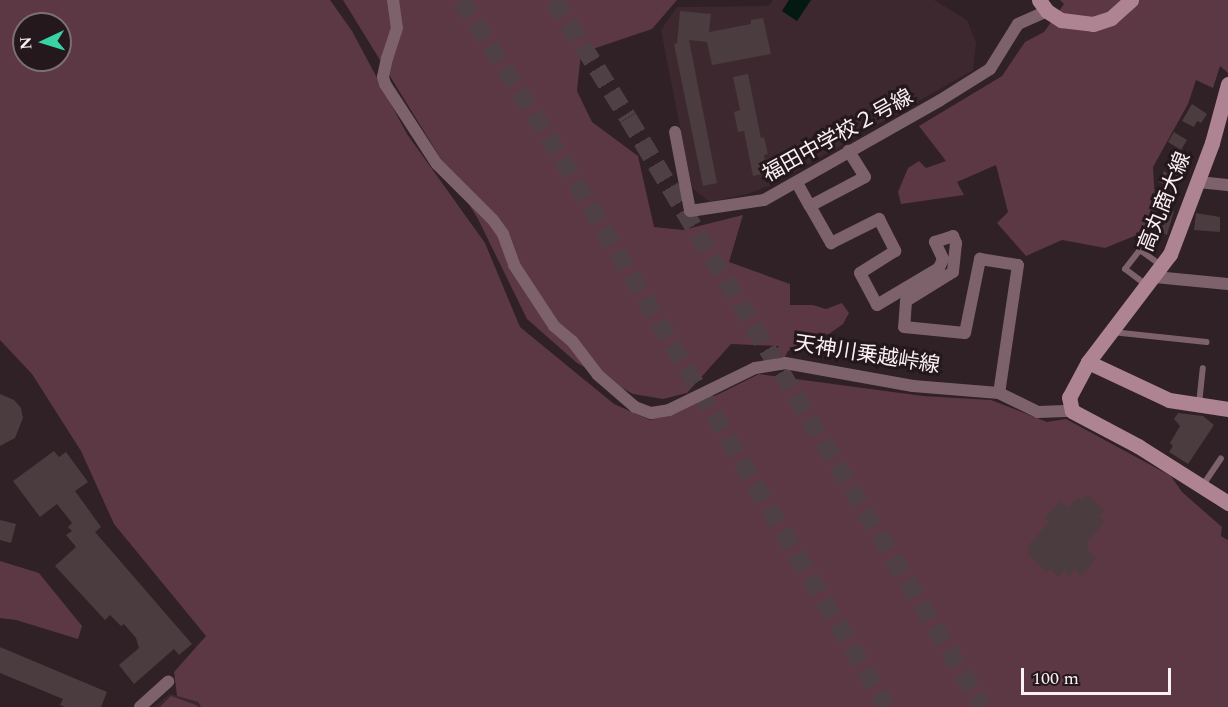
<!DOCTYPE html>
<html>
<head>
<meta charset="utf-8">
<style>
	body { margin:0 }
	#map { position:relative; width:1228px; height:707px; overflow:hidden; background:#2f2126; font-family:Spectral,"Noto Sans JP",serif }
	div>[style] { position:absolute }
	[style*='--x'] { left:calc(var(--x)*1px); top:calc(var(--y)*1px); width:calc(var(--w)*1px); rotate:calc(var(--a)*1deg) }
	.built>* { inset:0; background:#3d282f }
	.green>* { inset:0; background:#5c3744 }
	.water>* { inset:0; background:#041912 }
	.building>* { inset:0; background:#4b3c40 }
	.highway-tunnel>* { height:18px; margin-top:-9px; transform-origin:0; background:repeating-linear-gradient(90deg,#4e4045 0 18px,transparent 0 27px) }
	.lane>* { height:6px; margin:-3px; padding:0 3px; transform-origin:3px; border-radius:3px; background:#7d626b }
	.street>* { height:12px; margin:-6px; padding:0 6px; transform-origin:6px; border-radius:6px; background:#7d626b }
	.secondary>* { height:15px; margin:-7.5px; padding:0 7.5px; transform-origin:7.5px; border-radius:7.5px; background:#af8492 }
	span { translate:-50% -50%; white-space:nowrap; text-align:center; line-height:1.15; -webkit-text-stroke:6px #25181c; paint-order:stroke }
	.street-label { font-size:21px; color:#fbf1f4 }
	.north { position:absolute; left:12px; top:12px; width:60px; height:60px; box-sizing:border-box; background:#25181c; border:2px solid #7b6f72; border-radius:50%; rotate:266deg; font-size:16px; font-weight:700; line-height:24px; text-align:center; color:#fbf1f4 }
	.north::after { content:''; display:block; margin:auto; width:21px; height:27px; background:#38d4a6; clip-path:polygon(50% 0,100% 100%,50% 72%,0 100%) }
	.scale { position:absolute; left:1021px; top:668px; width:150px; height:27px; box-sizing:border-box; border:3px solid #fbf1f4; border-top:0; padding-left:8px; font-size:18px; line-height:21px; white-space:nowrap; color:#fbf1f4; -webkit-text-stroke:4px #25181c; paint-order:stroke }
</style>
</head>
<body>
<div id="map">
	<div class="built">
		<div style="clip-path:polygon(773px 0,934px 0,967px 20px,976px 43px,973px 70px,772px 185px,747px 194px,710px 202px,692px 188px,661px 30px,677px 7px,768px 6px)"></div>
		<div style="clip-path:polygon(170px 694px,198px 702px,201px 707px,154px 707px)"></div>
	</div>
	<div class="green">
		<div style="clip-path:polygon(evenodd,0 0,330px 0,352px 31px,407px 134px,485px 243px,520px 327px,614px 404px,650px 420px,719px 394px,759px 374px,923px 396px,991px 400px,1047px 422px,1066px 419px,1171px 476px,1182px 492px,1222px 527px,1221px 536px,1228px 540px,1228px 707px,201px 707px,198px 702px,177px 696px,174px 672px,206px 636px,114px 524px,81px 451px,32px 374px,0 340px,0 0,24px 24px,60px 24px,60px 60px,24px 60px,24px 24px)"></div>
		<div style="clip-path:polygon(343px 0,677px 0,652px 29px,581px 53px,577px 91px,592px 122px,638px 156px,654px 227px,683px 230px,743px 215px,729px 262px,790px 284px,790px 305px,813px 305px,826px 309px,842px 303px,849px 313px,843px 324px,829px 334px,804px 341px,788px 351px,783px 361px,767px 361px,779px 346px,731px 344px,687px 393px,663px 399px,633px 394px,577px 363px,527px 319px,478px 219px)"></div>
		<div style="clip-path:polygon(1060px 0,1228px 0,1228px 73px,1220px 66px,1213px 88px,1196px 80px,1188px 104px,1153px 167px,1156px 216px,1144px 239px,1137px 235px,1105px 248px,1062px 240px,1026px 256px,997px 223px,1008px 212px,996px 165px,957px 182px,964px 195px,901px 204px,898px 192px,908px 168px,919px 161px,926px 168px,946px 161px,919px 126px,1002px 76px,1025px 42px,1044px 32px,1064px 4px)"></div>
		<div style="clip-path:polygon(0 561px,39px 573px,82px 626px,78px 639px,16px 620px,0 618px)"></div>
		<div style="clip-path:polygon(171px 696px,196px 705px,198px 707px,160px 707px)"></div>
	</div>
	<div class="water">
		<div style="clip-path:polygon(789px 0,811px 0,797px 21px,782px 11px)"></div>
	</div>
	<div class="building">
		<div style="clip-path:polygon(680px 11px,711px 14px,709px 32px,751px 24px,751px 20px,763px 18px,771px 54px,712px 65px,707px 42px,689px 40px,717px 183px,703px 186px,674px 44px,677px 43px)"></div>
		<div style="clip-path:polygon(748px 74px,761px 138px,764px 137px,768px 154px,764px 155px,767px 173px,753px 176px,744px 131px,738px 132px,734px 112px,740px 110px,733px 77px)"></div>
		<div style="clip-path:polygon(1192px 104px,1207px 114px,1201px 123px,1197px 121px,1194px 127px,1182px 121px)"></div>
		<div style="clip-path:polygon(1174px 132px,1187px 140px,1181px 150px,1168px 142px)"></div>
		<div style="clip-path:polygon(1177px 159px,1188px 165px,1181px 178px,1170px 172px)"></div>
		<div style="clip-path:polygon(1164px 171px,1174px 178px,1169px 187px,1159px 182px)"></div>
		<div style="clip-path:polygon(1164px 207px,1174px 211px,1167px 235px,1155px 231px)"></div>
		<div style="clip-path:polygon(1196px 213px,1220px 217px,1220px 232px,1194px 230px)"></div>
		<div style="clip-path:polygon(0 394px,14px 400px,21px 408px,23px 418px,15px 438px,0 446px)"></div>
		<div style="clip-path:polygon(1178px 413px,1203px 416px,1214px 425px,1188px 464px,1169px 452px,1173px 446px,1170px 443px,1180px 426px,1174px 419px)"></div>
		<div style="clip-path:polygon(54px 451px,59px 457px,66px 452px,88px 482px,75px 491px,101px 527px,95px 532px,192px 644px,179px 655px,174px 649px,134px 684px,119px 665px,139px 648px,136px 638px,124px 624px,121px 626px,110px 615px,105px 620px,55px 566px,76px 547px,66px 535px,72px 531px,68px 527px,72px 523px,57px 504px,40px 517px,13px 481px)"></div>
		<div style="clip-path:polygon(1087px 494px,1104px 511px,1099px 516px,1104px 521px,1101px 526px,1087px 542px,1089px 545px,1086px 548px,1096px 559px,1081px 576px,1075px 570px,1069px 576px,1065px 571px,1059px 577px,1050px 569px,1047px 573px,1027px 553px,1030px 550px,1027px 547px,1049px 522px,1045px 517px,1060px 502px,1067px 508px,1079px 497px,1082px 500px)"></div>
		<div style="clip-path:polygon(0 520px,16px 524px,11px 543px,0 540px)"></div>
		<div style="clip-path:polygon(0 647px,107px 692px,101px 707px,65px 707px,60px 705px,63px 699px,0 673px)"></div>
	</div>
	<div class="highway-tunnel">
		<div style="--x:461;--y:0;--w:188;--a:57.6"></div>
		<div style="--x:562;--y:159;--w:637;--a:59.33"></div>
		<div style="--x:554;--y:0;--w:139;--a:57.9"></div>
		<div style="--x:628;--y:118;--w:688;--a:58.92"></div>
	</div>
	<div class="lane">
		<div style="--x:1145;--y:284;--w:25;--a:-143"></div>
		<div style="--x:1125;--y:269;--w:24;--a:-52"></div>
		<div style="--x:1140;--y:250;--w:27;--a:36"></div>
		<div style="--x:1112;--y:332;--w:95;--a:6.1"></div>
		<div style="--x:1199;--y:404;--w:36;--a:-84"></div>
		<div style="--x:1203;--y:485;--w:32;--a:-56"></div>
	</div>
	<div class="street">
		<div style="--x:393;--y:0;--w:28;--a:82"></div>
		<div style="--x:397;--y:28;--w:32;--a:108"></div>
		<div style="--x:387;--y:58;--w:19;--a:102"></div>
		<div style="--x:383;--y:77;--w:7;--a:74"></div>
		<div style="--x:385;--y:84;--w:95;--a:57"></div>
		<div style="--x:437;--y:164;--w:79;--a:45"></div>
		<div style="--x:493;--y:220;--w:17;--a:54"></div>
		<div style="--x:503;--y:234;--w:33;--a:70"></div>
		<div style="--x:514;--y:265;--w:73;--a:56.7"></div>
		<div style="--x:554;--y:326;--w:23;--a:40"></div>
		<div style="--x:572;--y:341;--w:43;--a:52.6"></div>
		<div style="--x:598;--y:375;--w:49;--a:40.9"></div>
		<div style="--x:635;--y:407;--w:17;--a:21"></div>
		<div style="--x:651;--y:413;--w:18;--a:-9"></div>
		<div style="--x:669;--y:410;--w:96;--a:-26"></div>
		<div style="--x:755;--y:368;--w:30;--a:-9"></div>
		<div style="--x:785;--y:363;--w:130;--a:10.2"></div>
		<div style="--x:913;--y:386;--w:86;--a:4.7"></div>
		<div style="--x:999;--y:393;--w:43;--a:26"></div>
		<div style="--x:1038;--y:412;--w:34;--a:-2"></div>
		<div style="--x:675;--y:132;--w:80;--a:79.2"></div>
		<div style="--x:690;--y:211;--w:75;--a:-8.5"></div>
		<div style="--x:764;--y:200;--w:201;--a:-29.5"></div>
		<div style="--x:939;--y:101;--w:60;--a:-32.1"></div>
		<div style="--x:990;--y:69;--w:53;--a:-58.1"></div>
		<div style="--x:1018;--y:24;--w:32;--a:-24"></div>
		<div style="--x:1198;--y:182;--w:30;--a:6"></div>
		<div style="--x:797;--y:183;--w:26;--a:61"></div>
		<div style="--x:810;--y:206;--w:62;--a:-27.8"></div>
		<div style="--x:865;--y:177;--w:31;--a:-122"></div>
		<div style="--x:810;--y:206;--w:43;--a:60.4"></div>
		<div style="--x:831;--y:243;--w:54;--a:-26.6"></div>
		<div style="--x:879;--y:219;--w:36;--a:63"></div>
		<div style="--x:895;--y:251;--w:41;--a:147.8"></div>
		<div style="--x:860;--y:273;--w:36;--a:62"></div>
		<div style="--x:877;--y:305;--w:72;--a:-30.8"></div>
		<div style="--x:939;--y:268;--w:10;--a:-66"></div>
		<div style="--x:943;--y:259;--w:19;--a:-115"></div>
		<div style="--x:935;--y:242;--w:19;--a:-18"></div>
		<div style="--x:953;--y:236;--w:8;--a:67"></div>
		<div style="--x:956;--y:243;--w:29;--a:96"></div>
		<div style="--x:953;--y:272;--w:55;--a:148.3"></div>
		<div style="--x:906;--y:301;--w:26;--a:94"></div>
		<div style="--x:904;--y:327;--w:61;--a:5.6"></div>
		<div style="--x:965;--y:333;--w:76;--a:-78.5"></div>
		<div style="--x:980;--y:259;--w:38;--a:9"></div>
		<div style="--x:1018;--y:265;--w:129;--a:98.4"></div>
		<div style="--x:1155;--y:277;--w:73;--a:5.5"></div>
		<div style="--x:140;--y:707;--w:38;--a:-42"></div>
	</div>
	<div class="secondary">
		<div style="--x:1039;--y:0;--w:14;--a:54"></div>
		<div style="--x:1047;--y:11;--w:17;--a:33"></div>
		<div style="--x:1061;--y:20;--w:32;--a:7"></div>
		<div style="--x:1093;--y:24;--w:19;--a:-18"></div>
		<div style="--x:1111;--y:18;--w:27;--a:-42"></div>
		<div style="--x:1228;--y:84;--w:61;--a:105.2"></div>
		<div style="--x:1212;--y:143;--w:119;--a:110.7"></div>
		<div style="--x:1170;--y:254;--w:136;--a:127.2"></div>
		<div style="--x:1088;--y:362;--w:40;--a:118"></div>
		<div style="--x:1069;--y:397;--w:14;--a:78"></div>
		<div style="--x:1072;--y:411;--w:75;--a:27.9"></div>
		<div style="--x:1138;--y:446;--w:107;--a:32.3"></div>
		<div style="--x:1088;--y:362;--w:89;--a:25.1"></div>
		<div style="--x:1169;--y:400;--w:60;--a:8.7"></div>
	</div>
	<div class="street-label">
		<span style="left:838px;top:136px;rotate:-29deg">福田中学校２号線</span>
		<span style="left:1165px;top:202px;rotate:-68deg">高丸商大線</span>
		<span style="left:867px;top:355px;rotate:9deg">天神川乗越峠線</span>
	</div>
	<div class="north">N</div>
	<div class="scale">100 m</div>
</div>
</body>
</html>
